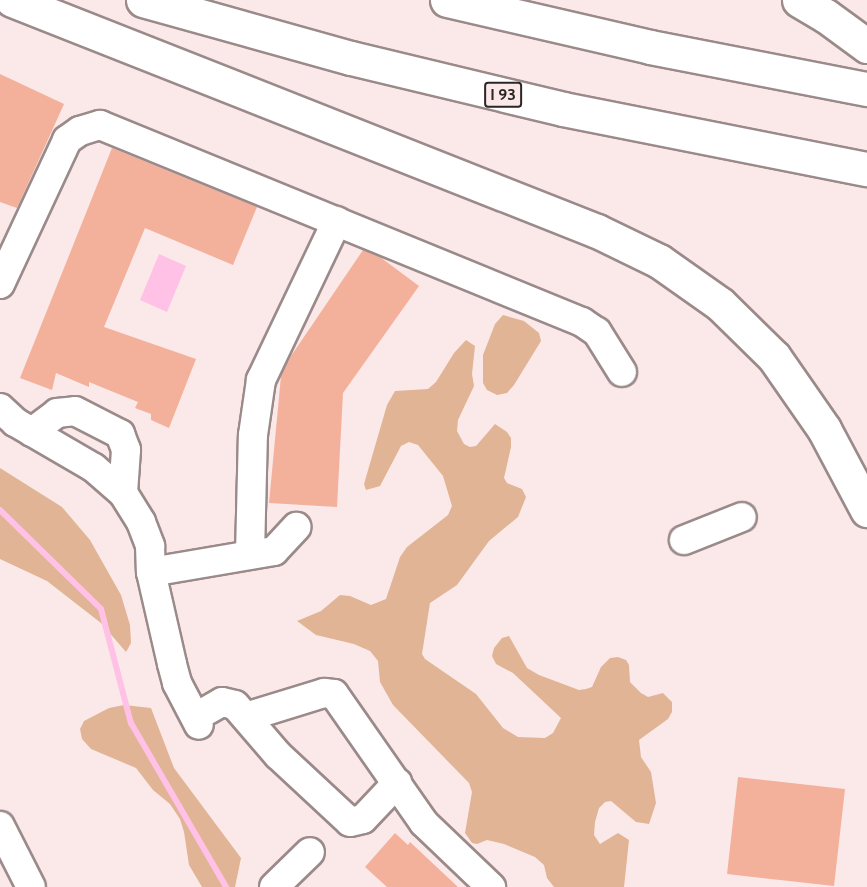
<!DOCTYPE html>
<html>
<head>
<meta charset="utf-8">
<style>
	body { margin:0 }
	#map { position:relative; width:867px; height:887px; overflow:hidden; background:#fbe9e9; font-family:Cabin,sans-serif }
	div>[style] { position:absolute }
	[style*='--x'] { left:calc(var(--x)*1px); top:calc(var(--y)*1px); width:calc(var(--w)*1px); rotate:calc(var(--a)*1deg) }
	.green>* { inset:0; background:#e0b495 }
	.water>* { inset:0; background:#ffc1e6 }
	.stream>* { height:6px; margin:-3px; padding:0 3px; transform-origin:3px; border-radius:3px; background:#ffc1e6 }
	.building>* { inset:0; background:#f3b09b }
	.roads { filter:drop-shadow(2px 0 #9b8a8a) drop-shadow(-2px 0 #9b8a8a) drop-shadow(0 2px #9b8a8a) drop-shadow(0 -2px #9b8a8a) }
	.minor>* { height:28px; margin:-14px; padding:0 14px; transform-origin:14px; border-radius:14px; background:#fff }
	.highway>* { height:33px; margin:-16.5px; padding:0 16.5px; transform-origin:16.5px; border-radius:16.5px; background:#fff }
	span { translate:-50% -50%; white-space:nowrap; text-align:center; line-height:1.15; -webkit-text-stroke:4.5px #fbe9e9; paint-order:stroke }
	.shield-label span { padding:2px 4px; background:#fbe9e9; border:2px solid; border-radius:4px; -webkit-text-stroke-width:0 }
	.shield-label { font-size:16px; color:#2c2525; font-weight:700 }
</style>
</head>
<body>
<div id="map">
	<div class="green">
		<div style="clip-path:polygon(503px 315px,524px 321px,539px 333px,541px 341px,514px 385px,507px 393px,497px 395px,487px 390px,483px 383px,483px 355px,495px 324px)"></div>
		<div style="clip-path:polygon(466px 340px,475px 346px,472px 374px,474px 386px,458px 420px,457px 431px,464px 444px,470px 447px,476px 446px,495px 424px,507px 432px,511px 438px,511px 447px,504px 478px,507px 483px,522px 489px,526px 497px,518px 517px,489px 541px,457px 585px,430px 603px,422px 654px,425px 659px,476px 694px,503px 728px,518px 737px,545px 738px,553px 733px,561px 718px,513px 673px,496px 664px,492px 656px,494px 648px,502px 638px,509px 636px,527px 668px,539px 675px,579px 690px,586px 689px,592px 687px,601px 667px,610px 658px,618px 657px,626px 660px,629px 665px,630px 682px,641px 693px,648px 697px,663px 693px,672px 702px,672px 712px,668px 719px,639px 740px,641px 757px,651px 772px,656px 803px,649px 824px,636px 822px,611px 801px,605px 802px,599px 808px,595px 822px,594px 835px,600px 844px,618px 833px,629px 840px,624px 887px,554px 887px,547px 878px,544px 865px,535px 857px,504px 844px,487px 840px,477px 844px,472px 843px,465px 833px,472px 792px,469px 783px,393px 705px,380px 682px,378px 661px,370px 651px,354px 644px,316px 635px,297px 621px,321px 611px,340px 595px,350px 596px,371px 605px,386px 599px,400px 557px,407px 547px,448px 515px,452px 506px,443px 476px,418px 445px,409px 442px,401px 446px,380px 486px,366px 490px,364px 484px,387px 405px,395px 391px,428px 389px,436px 382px,454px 353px)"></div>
		<div style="clip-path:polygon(0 468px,62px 507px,90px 540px,121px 595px,130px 625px,131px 643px,126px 652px,101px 623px,47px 581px,0 559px)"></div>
		<div style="clip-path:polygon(124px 705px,151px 708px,174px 768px,241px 858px,235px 887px,202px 887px,189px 865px,184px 832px,180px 819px,170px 804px,153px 790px,136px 768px,91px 749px,82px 739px,80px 729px,84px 721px,109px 708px)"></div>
	</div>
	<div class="water">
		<div style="clip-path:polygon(159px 254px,186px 266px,167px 312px,140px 300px)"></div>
	</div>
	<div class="stream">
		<div style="--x:0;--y:510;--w:141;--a:44.4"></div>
		<div style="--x:101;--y:609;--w:118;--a:75.3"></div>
		<div style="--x:131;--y:723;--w:190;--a:59.9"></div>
	</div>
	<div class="building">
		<div style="clip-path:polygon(0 74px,64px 104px,17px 208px,0 202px)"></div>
		<div style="clip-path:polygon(112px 148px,257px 207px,233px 265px,145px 228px,104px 327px,196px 359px,169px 428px,151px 420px,151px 414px,135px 408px,138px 402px,89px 382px,89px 387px,56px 373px,52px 390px,20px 378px)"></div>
		<div style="clip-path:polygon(363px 250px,380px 257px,419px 286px,343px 393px,337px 507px,269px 503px,281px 376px,291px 356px)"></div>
		<div style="clip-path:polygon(738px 777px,845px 789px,834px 886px,727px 874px)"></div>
		<div style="clip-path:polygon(395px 833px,408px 845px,410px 842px,458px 887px,387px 887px,365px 867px)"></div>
	</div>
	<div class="roads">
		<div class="minor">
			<div style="--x:0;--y:284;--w:159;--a:-65"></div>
			<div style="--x:67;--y:140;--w:16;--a:-35"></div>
			<div style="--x:80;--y:131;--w:21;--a:-17"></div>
			<div style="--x:100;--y:125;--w:521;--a:22.23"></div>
			<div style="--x:582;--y:322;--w:18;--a:34"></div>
			<div style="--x:597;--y:332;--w:47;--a:58"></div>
			<div style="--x:0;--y:408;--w:21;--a:43"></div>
			<div style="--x:15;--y:422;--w:91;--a:30.2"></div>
			<div style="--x:94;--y:468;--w:38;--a:41"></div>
			<div style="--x:123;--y:493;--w:34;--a:58"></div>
			<div style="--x:141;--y:522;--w:26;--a:69"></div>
			<div style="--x:150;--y:546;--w:26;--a:88"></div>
			<div style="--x:151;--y:572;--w:94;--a:77.1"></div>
			<div style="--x:172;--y:664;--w:20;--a:75"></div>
			<div style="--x:177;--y:683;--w:47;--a:62.4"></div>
			<div style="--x:32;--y:432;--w:31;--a:-37"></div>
			<div style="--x:57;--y:413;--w:18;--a:-6"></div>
			<div style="--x:75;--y:411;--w:51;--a:27.1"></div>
			<div style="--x:120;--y:434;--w:17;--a:69"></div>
			<div style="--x:126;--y:450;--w:43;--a:94"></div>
			<div style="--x:684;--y:540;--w:62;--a:-21.6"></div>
			<div style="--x:250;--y:554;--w:119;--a:-88.6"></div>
			<div style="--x:253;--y:435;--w:56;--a:-81.7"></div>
			<div style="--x:261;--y:380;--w:176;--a:-64.5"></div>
			<div style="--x:151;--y:572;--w:125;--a:-9.7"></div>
			<div style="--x:274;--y:551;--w:33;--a:-47"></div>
			<div style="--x:208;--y:710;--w:16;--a:-30"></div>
			<div style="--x:222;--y:702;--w:13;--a:13"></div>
			<div style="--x:235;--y:705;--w:66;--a:49.3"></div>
			<div style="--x:278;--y:755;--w:98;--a:42.9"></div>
			<div style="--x:350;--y:822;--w:13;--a:-13"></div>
			<div style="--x:363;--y:819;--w:50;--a:-46.6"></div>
			<div style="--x:246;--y:717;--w:82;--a:-17.1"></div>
			<div style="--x:324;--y:693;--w:10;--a:6"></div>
			<div style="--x:334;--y:694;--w:157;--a:55.1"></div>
			<div style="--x:424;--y:823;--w:93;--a:43.7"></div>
			<div style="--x:0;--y:826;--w:68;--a:63.1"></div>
			<div style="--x:274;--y:887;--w:50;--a:-44.2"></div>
		</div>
		<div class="highway">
			<div style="--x:12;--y:0;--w:629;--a:21.55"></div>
			<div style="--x:597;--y:231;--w:69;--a:25.8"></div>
			<div style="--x:659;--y:261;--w:75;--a:35.2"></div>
			<div style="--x:720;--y:304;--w:76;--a:44.5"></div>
			<div style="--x:774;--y:357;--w:88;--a:55.2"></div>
			<div style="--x:824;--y:429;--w:92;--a:62"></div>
			<div style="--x:143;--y:0;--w:216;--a:15.6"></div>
			<div style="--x:351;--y:58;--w:218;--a:13.5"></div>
			<div style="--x:563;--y:109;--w:310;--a:11.2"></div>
			<div style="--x:447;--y:0;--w:208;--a:13"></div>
			<div style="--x:650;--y:47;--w:221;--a:11"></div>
			<div style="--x:799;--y:0;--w:31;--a:31"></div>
			<div style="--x:826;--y:16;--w:51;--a:36.2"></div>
		</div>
	</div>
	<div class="shield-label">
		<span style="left:503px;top:95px">I 93</span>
	</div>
</div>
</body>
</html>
